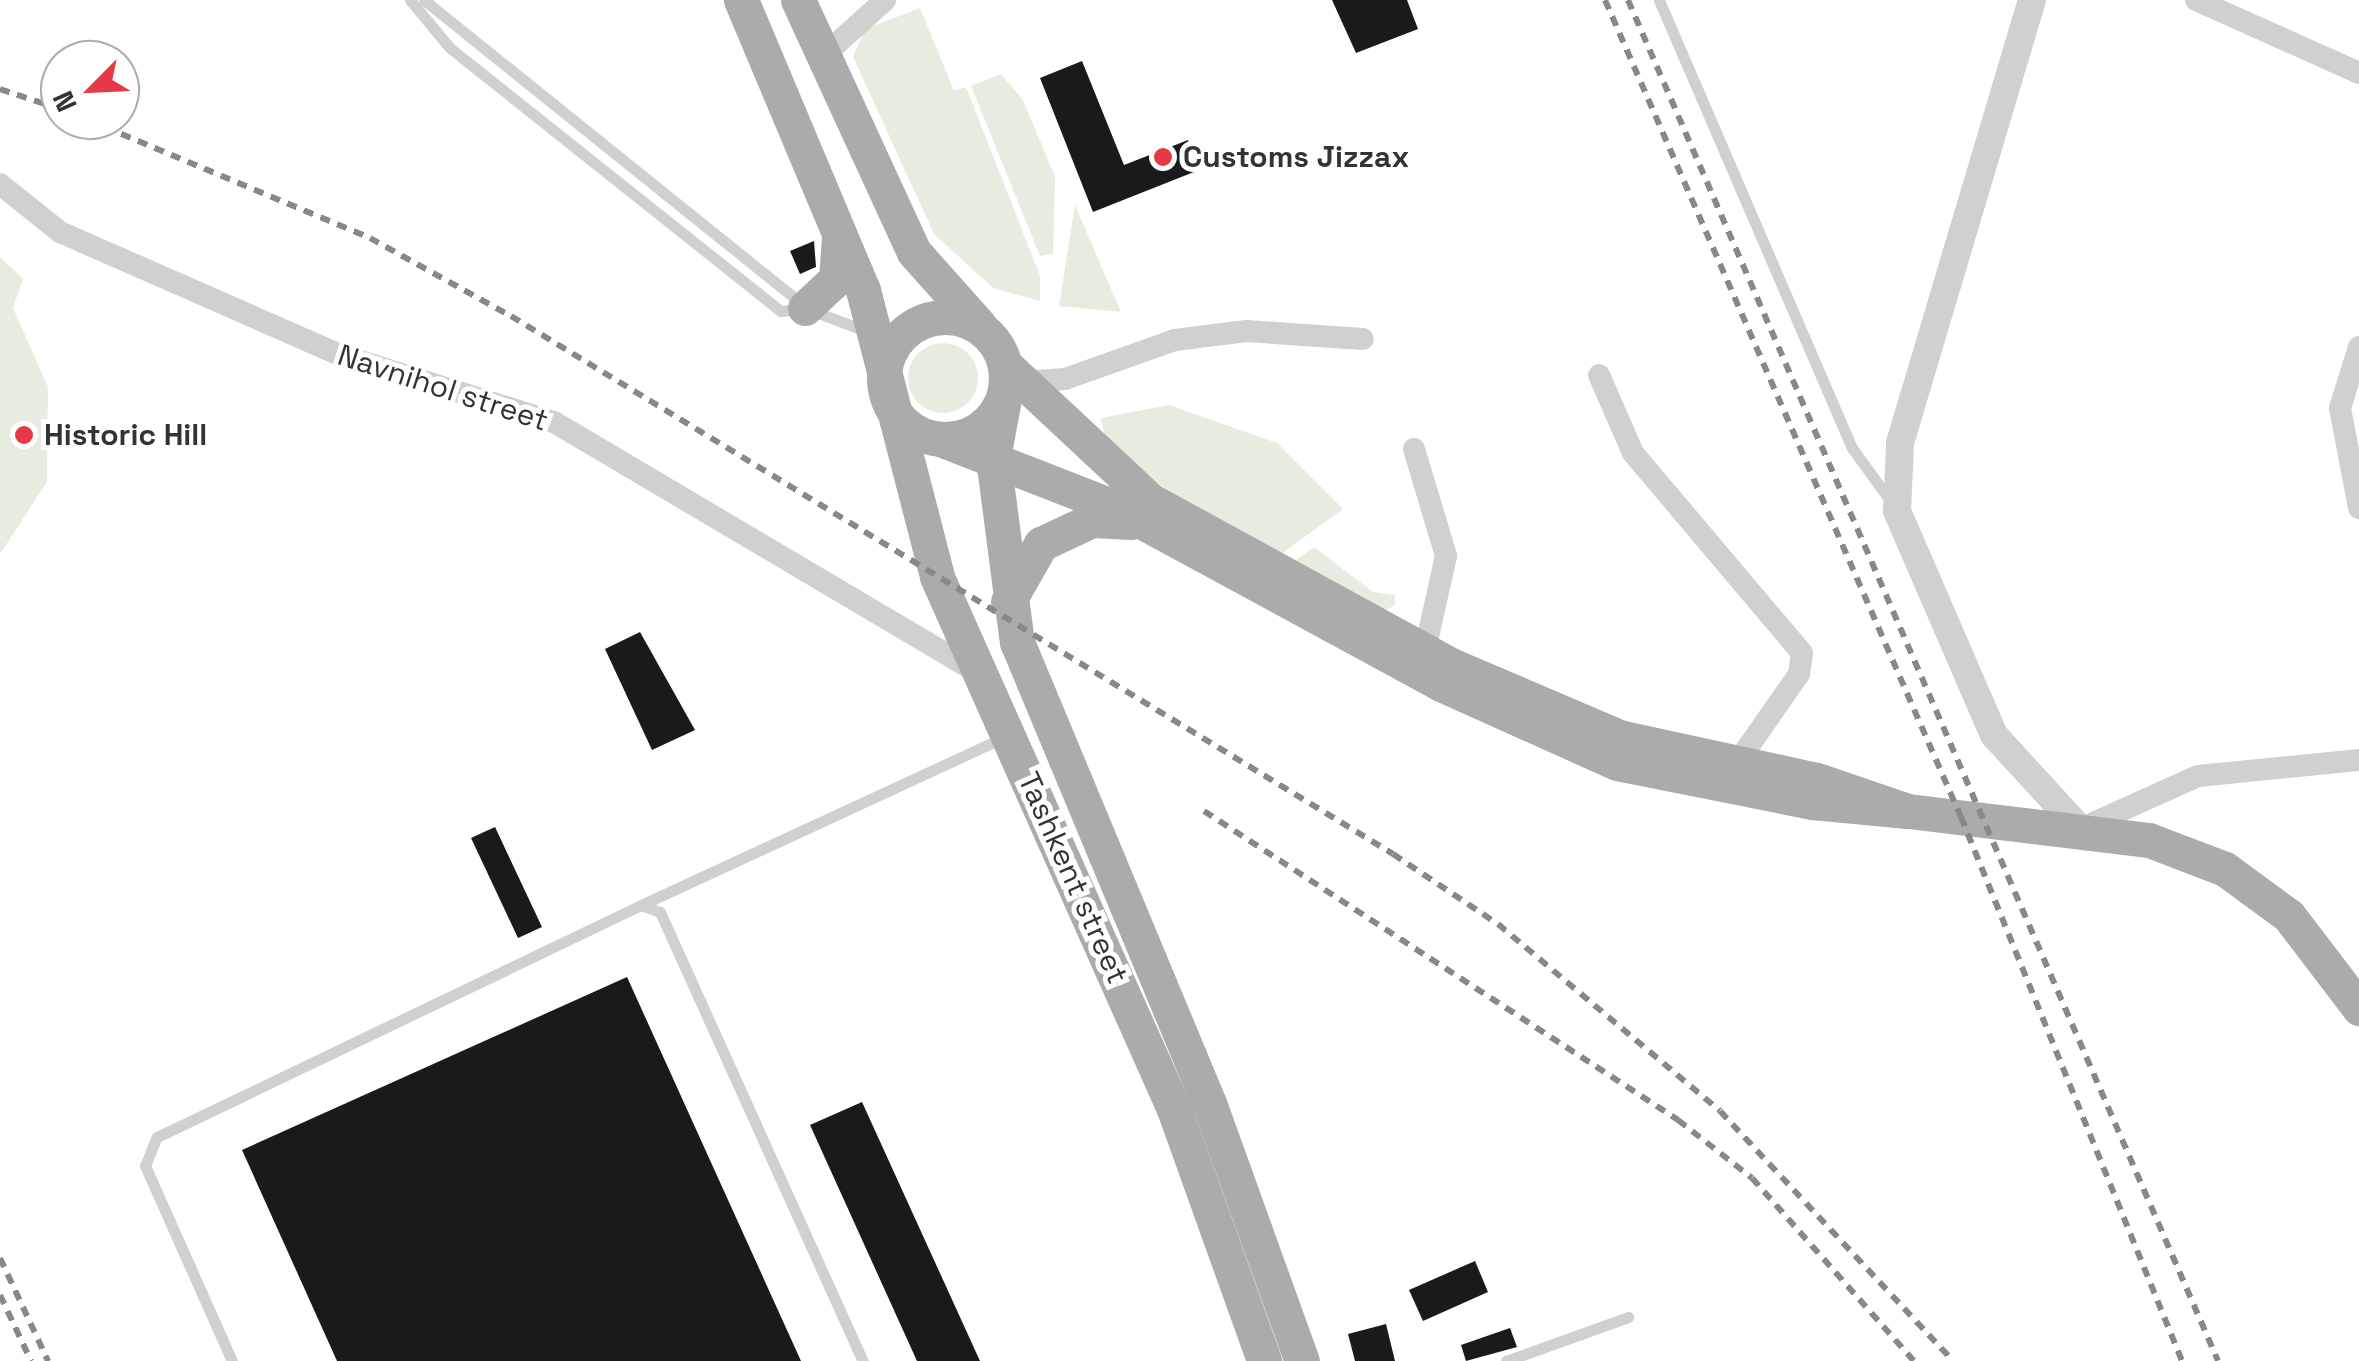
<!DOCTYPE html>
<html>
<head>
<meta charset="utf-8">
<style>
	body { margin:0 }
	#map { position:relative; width:2359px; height:1361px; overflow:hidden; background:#fff; font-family:"Space Grotesk",sans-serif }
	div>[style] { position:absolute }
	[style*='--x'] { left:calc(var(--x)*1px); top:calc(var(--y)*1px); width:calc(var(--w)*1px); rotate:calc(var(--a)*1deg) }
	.green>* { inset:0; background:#e6ecdf }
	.round { border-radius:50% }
	.building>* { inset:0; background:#1a1a1a }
	.service>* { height:11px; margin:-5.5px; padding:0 5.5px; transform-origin:5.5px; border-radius:5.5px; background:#d0d0d0 }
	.minor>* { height:22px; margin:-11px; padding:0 11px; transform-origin:11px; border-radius:11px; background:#d0d0d0 }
	.tertiary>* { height:28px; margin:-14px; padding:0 14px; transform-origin:14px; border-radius:14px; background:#d0d0d0 }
	.primary>* { height:35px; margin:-17.5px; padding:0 17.5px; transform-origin:17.5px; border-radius:17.5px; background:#ababab }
	.primary>.ring { margin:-17.5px; padding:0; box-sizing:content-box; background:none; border:35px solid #ababab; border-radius:50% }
	.rail>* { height:6px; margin-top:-3px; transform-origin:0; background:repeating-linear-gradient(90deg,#888 0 10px,transparent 0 18px) }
	.dots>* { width:28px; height:28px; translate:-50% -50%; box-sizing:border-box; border:5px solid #fff; border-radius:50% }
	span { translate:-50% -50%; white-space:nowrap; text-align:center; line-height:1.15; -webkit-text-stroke:10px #fff; paint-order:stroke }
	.poi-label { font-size:30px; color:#333; font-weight:700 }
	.left { translate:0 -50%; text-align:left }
	.street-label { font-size:30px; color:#333 }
	.north { position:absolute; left:40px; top:40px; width:100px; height:100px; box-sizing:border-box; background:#fff; border:2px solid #adadad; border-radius:50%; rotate:246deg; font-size:28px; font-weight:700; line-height:40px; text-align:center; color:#333 }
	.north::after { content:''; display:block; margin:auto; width:35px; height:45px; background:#e63946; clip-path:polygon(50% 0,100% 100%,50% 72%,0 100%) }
</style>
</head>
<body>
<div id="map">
	<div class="green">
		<div style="clip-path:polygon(920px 8px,954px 91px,966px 87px,1040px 276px,1040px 301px,993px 288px,934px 234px,853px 57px,865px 29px)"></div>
		<div style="clip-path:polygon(1001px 74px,1023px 100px,1055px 177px,1053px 254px,1040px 256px,971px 86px)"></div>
		<div style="clip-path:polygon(1075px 205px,1121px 312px,1059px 306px)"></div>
		<div style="clip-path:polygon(0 257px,23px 279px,13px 308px,48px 387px,47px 482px,0 554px)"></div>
		<div class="round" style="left:908px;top:343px;width:70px;height:70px"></div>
		<div style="clip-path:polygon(1169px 405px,1277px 443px,1343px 509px,1273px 560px,1182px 503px,1105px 438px,1101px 418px)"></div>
		<div style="clip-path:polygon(1314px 547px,1373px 592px,1395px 595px,1395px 605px,1386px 610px,1285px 568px)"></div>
	</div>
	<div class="building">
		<div style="clip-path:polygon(1332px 0,1407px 0,1418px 29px,1356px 53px)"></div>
		<div style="clip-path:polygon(1082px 61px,1124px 165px,1188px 140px,1199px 170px,1093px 212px,1040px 78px)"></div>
		<div style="clip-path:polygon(814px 241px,816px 267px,800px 274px,790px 251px)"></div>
		<div style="clip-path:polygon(640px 632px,695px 730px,652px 750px,605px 649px)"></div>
		<div style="clip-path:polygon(495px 827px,542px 927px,518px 938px,471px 838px)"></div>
		<div style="clip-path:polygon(627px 977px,801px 1361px,337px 1361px,242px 1150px)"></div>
		<div style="clip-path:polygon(862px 1102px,980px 1361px,917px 1361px,810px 1125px)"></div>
		<div style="clip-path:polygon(1475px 1261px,1488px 1292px,1423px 1321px,1409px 1290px)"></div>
		<div style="clip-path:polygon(1386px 1324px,1395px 1361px,1355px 1361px,1348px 1334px)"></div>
		<div style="clip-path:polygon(1510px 1328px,1517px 1347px,1466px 1361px,1461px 1345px)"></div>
	</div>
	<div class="service">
		<div style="--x:410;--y:0;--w:62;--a:50.2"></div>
		<div style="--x:450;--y:48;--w:423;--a:38.5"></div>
		<div style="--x:781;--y:311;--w:24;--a:-7"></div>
		<div style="--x:805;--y:308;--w:96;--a:20.7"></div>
		<div style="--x:424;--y:0;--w:485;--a:38.8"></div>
		<div style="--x:1659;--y:0;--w:488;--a:66.7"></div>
		<div style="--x:1852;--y:448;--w:68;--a:54"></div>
		<div style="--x:641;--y:905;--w:401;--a:-24.8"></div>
		<div style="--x:232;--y:1361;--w:214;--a:-114"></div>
		<div style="--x:145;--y:1166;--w:31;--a:-68"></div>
		<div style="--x:157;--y:1137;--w:537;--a:-25.61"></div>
		<div style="--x:641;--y:905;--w:20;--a:20"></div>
		<div style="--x:660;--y:912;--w:493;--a:65.7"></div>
		<div style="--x:1506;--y:1361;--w:130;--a:-19.8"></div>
	</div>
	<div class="minor">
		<div style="--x:2196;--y:0;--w:179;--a:24.1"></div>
		<div style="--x:822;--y:57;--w:85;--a:-42.1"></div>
		<div style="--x:0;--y:184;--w:77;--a:38.7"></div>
		<div style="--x:60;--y:232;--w:300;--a:23.7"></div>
		<div style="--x:335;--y:353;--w:230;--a:17.5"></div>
		<div style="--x:554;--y:422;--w:495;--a:30.6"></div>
		<div style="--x:2359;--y:347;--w:64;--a:107.3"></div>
		<div style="--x:2340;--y:408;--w:102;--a:79.2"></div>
		<div style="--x:1599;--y:375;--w:85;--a:66.4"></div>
		<div style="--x:1633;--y:453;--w:262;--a:49.8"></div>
		<div style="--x:1802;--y:653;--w:21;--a:98"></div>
		<div style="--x:1799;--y:674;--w:108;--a:124.9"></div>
		<div style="--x:1021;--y:382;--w:44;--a:-3.9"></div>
		<div style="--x:1065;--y:379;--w:117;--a:-19.5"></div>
		<div style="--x:1175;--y:340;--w:72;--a:-7.2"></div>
		<div style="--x:1246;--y:331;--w:117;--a:3.9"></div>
		<div style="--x:1414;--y:449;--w:112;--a:73.3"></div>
		<div style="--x:1446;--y:556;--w:110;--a:102.6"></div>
		<div style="--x:2080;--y:829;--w:129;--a:-24.2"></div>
		<div style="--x:2198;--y:776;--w:162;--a:-5.7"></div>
	</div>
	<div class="tertiary">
		<div style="--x:2032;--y:0;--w:462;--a:106.6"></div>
		<div style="--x:1900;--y:443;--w:68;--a:92.5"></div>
		<div style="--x:1897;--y:511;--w:244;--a:66.6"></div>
		<div style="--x:1994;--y:735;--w:127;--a:47.5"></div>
	</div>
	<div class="primary">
		<div style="--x:741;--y:0;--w:315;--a:67.2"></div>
		<div style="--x:863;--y:290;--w:296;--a:75.5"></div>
		<div style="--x:937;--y:577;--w:582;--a:65.99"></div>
		<div style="--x:1174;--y:1109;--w:268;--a:70.3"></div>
		<div style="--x:798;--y:0;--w:277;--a:65.3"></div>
		<div style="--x:914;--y:252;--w:98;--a:48.3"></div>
		<div style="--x:805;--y:308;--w:42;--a:-43.1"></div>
		<div style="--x:836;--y:279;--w:42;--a:-85.9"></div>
		<div class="ring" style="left:884px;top:317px;width:87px;height:87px"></div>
		<div style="--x:1005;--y:393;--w:66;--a:100.5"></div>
		<div style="--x:993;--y:458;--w:186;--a:82.6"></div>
		<div style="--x:1017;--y:642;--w:499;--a:67.4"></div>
		<div style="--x:1209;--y:1103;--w:274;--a:70.2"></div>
		<div style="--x:940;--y:439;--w:190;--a:21.3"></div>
		<div style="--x:1117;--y:508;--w:369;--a:28.5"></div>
		<div style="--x:1441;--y:684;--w:193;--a:24.2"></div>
		<div style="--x:1617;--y:763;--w:199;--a:11.3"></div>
		<div style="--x:1812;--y:802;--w:96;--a:5.4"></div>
		<div style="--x:1908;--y:811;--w:96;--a:-161.2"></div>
		<div style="--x:1817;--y:780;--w:199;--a:-167.8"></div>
		<div style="--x:1622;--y:738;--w:186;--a:-156.9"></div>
		<div style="--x:1451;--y:665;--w:342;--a:-151.3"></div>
		<div style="--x:1151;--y:501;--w:200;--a:-137"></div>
		<div style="--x:1008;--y:602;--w:67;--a:-60.4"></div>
		<div style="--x:1041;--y:544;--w:56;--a:-25.2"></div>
		<div style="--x:1092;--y:520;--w:39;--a:3"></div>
		<div style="--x:1908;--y:811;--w:243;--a:6.9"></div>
		<div style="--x:2149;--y:840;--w:81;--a:20.9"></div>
		<div style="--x:2225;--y:869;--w:79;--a:36.3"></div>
		<div style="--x:2289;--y:916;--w:116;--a:52.7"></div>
	</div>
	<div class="rail">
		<div style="--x:1605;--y:0;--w:891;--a:66.46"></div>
		<div style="--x:1961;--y:817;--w:587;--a:67.89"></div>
		<div style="--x:1628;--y:0;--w:1483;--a:66.56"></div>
		<div style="--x:0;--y:89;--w:63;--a:18.4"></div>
		<div style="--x:88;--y:120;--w:306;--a:22.7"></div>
		<div style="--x:370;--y:238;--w:161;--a:29"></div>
		<div style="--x:511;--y:316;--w:1033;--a:31.38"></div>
		<div style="--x:1393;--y:854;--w:126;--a:33.7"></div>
		<div style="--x:1498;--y:924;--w:290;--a:40.1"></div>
		<div style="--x:1720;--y:1111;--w:342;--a:47"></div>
		<div style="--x:1204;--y:811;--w:566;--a:33.1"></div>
		<div style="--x:1678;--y:1120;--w:94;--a:38.1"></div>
		<div style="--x:1752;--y:1178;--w:244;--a:48.5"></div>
		<div style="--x:0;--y:1258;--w:114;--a:65"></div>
		<div style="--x:0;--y:1295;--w:73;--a:64.8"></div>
	</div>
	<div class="dots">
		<div style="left:1163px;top:157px;background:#e63946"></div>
		<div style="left:24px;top:435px;background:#e63946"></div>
	</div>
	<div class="poi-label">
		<span class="left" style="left:1183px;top:157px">Customs Jizzax</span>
		<span class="left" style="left:44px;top:435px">Historic Hill</span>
	</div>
	<div class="street-label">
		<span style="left:443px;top:388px;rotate:18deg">Navnihol street</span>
		<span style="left:1073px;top:878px;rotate:66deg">Tashkent street</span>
	</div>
	<div class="north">N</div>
</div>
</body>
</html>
